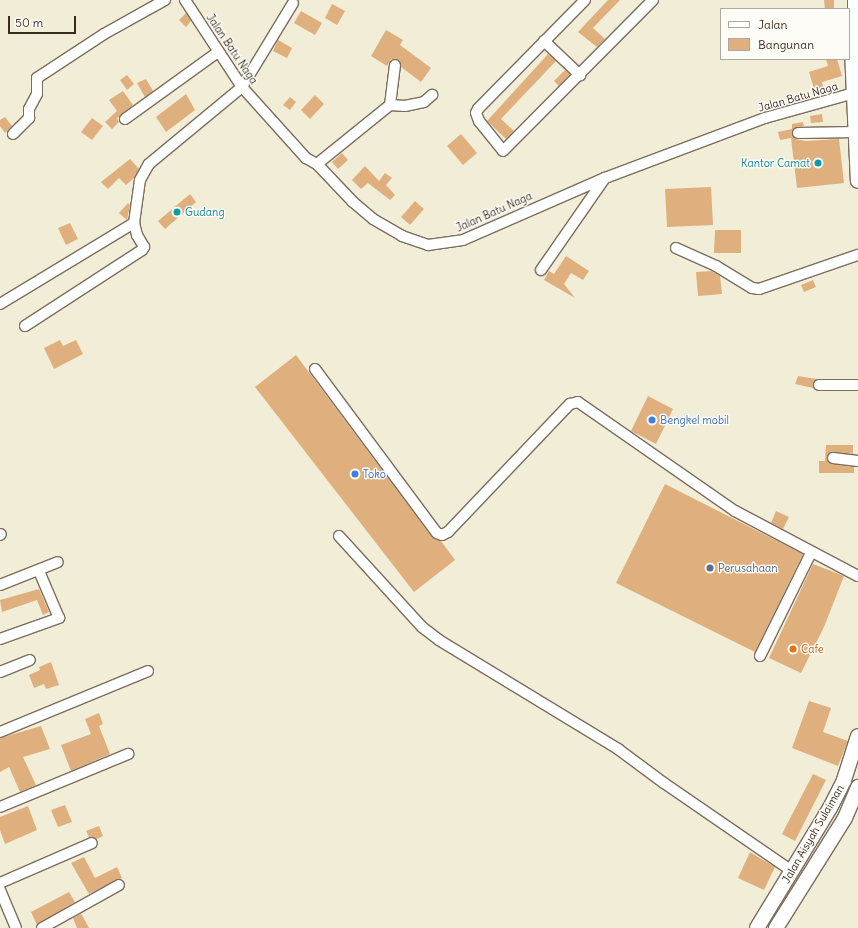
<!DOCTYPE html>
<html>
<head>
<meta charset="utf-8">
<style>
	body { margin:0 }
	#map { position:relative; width:858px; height:928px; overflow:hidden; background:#f1edd7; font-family:Delius,sans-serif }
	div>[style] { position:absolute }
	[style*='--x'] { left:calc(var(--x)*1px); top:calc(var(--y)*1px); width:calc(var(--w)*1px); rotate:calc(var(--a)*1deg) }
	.building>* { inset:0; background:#dfb07e }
	.roads { filter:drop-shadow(1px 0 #7b6e5f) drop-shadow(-1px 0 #7b6e5f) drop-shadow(0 1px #7b6e5f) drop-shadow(0 -1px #7b6e5f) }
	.minor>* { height:10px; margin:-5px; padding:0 5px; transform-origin:5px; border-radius:5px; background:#fff }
	.highway>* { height:14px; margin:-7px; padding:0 7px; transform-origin:7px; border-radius:7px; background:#fff }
	.dots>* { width:11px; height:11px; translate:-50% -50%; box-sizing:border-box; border:2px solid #fdfcf7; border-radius:50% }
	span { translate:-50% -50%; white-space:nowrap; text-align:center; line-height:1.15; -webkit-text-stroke:3px #fdfcf7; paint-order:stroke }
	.street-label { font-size:11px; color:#3b2a1e }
	.culture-label { font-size:11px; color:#0d838f }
	.right { translate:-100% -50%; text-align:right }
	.left { translate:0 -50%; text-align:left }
	.shop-label { font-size:11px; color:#366cbe }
	.service-label { font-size:11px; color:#4e5e75 }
	.food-label { font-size:11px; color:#c56008 }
	.legend { position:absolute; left:720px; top:8px; width:130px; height:52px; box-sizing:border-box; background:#fdfcf7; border:1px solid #afa8a0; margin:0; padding:5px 7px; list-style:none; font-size:12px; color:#3b2a1e }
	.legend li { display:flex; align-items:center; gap:8px; height:20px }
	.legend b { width:20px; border:1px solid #afa8a0 }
	.scale { position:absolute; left:8px; top:16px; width:68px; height:18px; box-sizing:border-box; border:2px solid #3b2a1e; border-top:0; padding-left:5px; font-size:12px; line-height:14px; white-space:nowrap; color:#3b2a1e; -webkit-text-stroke:3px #fdfcf7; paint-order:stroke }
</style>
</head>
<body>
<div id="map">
	<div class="building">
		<div style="clip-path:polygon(608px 0,620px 0,593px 28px,605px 39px,597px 47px,578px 32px)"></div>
		<div style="clip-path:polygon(824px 0,834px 0,834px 9px,825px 9px)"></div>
		<div style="clip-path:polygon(332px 4px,345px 11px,337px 25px,325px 18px)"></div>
		<div style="clip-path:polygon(301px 11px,322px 23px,315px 35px,294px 23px)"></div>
		<div style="clip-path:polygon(186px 13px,191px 21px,186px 27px,179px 20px)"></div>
		<div style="clip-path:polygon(386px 30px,403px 40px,400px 45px,431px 68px,421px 82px,401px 67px,399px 60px,391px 59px,387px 66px,371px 56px)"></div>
		<div style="clip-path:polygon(278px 40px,292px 48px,287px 58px,273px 51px)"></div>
		<div style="clip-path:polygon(548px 54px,556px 61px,501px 119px,514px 131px,506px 139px,487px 121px)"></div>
		<div style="clip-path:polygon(826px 59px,837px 59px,842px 76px,822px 82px,824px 90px,815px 92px,809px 72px,828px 66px)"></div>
		<div style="clip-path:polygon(565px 70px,570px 74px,559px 86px,554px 81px)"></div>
		<div style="clip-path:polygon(127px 75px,134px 84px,127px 90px,120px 80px)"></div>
		<div style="clip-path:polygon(146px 79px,153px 91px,145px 97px,137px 83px)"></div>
		<div style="clip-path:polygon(123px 91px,133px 105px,117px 118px,119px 122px,112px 129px,105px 122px,117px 111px,109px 100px)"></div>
		<div style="clip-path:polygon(186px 94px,195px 110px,166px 132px,156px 117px)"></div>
		<div style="clip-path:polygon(315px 95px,324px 104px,310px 119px,301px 110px)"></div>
		<div style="clip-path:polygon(290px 97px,296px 102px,290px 110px,283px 105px)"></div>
		<div style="clip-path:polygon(822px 114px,823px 122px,811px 123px,810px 116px)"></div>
		<div style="clip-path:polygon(5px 117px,12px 126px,5px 133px,0 126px,0 120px)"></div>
		<div style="clip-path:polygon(92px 118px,103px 126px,92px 140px,81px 132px)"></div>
		<div style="clip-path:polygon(803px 122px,804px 126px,792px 130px,795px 139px,806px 141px,839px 139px,844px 183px,797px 188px,791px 138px,780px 140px,778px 132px,792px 129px,792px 124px)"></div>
		<div style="clip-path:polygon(461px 134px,477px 153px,463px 165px,447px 146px)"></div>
		<div style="clip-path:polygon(342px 153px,348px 160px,338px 169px,332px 162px)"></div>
		<div style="clip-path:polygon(130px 159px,139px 169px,134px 178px,126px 185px,119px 178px,108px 189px,101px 182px)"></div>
		<div style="clip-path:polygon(365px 166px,379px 181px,385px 173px,392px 178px,386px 185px,395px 195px,390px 200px,368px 183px,361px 189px,352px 180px)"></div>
		<div style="clip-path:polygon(711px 187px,713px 225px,667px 227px,665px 189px)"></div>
		<div style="clip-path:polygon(190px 194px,196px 202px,165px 229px,158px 221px)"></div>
		<div style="clip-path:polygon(415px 201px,424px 209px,410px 225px,401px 217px)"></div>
		<div style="clip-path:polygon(128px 203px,130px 205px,127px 220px,119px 213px)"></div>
		<div style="clip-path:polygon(70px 223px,78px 239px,66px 245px,58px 228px)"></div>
		<div style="clip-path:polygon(715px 230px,741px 230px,741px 253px,714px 253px)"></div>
		<div style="clip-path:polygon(566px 256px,589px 271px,583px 280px,571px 273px,564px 284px,575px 298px,544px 280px,549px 271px,554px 274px)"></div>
		<div style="clip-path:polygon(711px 271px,720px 276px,722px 294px,698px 296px,696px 272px)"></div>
		<div style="clip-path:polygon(813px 280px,816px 287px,804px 292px,801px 285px)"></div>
		<div style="clip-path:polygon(60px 340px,63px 346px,76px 340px,83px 354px,54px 369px,44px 348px)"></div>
		<div style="clip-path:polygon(296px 355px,432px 537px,441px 541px,455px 560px,414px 592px,255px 387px)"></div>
		<div style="clip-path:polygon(798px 376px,817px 379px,813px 382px,813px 388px,795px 384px)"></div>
		<div style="clip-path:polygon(648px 396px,673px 409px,656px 444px,631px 431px)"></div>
		<div style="clip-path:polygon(826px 445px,853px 445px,853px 454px,833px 452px,827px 458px,832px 464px,854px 467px,854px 473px,819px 473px,819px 461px,825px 461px)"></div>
		<div style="clip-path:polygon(665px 484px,803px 554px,755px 652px,616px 583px)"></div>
		<div style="clip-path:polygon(776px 511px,789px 517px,783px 529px,771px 523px)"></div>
		<div style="clip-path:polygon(813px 564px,844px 576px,824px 627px,801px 673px,769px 658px)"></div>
		<div style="clip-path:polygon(39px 589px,49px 612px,43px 615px,37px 600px,2px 612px,0 600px)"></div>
		<div style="clip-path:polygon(51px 662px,59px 685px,46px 689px,44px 684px,34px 688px,29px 675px,40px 670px,39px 667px)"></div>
		<div style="clip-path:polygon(809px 701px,831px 708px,823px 732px,848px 741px,838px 766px,792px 748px)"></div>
		<div style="clip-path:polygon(99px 713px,103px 724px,99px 726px,110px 754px,71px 771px,61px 745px,91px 734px,85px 719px)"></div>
		<div style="clip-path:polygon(41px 726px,50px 749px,23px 757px,36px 785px,20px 792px,9px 767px,0 772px,0 738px)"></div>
		<div style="clip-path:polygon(813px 774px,826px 780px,795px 841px,782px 834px)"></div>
		<div style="clip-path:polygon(65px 805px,72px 822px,58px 827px,51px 810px)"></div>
		<div style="clip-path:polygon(28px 806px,37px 830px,5px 844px,0 830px,0 817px)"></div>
		<div style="clip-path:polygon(99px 826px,103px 836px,97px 839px,89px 837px,86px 831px)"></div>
		<div style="clip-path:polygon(750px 852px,775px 867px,764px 890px,738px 878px)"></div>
		<div style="clip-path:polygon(84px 857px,95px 878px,117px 867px,122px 878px,89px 894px,71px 863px)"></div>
		<div style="clip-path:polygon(69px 892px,75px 902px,37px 925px,31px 912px)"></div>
		<div style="clip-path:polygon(81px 914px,83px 917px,89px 928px,77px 928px,73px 918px)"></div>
	</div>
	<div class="roads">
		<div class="minor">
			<div style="--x:185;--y:0;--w:104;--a:56.8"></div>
			<div style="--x:242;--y:87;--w:96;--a:48"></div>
			<div style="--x:306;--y:158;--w:13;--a:29"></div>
			<div style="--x:317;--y:164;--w:52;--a:46.5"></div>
			<div style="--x:353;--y:202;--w:26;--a:40"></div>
			<div style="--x:373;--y:219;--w:34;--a:30"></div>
			<div style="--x:402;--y:236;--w:28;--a:19"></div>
			<div style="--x:428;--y:245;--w:35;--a:-8"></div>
			<div style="--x:463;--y:240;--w:155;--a:-23.6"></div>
			<div style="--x:605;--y:178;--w:171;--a:-20.6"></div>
			<div style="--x:765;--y:118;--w:92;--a:-15.7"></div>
			<div style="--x:585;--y:0;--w:153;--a:134.5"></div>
			<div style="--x:478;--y:109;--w:4;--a:117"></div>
			<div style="--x:476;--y:113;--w:9;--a:69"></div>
			<div style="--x:479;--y:121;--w:38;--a:51"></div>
			<div style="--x:503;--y:151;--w:213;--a:-45.2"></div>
			<div style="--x:544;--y:41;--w:50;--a:43.4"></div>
			<div style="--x:390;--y:105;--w:40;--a:-82.9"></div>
			<div style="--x:125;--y:119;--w:115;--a:-35.8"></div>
			<div style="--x:798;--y:133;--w:58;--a:-1"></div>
			<div style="--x:13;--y:134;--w:23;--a:-45"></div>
			<div style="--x:29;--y:118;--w:9;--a:-90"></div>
			<div style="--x:29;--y:109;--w:17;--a:-62"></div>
			<div style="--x:37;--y:94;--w:16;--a:-90"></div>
			<div style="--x:37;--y:78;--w:80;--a:-33.3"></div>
			<div style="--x:104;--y:34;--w:70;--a:-29.1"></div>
			<div style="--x:317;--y:164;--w:94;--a:-38.9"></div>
			<div style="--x:390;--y:105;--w:15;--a:4"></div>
			<div style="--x:405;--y:106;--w:19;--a:-12"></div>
			<div style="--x:424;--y:102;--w:11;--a:-41"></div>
			<div style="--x:676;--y:248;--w:44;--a:24.2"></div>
			<div style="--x:716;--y:266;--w:42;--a:31.4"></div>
			<div style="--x:752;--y:288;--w:7;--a:8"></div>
			<div style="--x:759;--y:289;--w:105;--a:-19"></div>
			<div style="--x:541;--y:270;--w:112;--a:-55.2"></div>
			<div style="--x:0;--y:304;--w:157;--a:-31.2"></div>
			<div style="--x:25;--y:326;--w:140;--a:-33"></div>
			<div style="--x:142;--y:250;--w:4;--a:-56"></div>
			<div style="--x:144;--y:247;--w:14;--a:-120"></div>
			<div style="--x:137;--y:235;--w:12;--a:-104"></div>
			<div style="--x:134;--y:223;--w:43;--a:-82.1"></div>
			<div style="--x:140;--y:180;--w:18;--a:-61"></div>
			<div style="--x:149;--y:164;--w:121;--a:-39.6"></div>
			<div style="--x:242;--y:87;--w:98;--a:-58.7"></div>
			<div style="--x:315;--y:369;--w:204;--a:53.4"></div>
			<div style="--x:437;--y:533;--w:5;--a:22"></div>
			<div style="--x:442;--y:535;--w:7;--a:-27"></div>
			<div style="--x:448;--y:532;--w:177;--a:-46.4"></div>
			<div style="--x:570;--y:404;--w:8;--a:-14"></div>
			<div style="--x:578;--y:402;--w:191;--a:34.8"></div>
			<div style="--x:735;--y:511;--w:139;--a:27.9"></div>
			<div style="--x:819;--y:385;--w:39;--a:0"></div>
			<div style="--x:833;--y:458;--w:25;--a:7"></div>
			<div style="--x:0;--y:535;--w:1;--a:-45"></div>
			<div style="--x:339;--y:536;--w:123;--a:47.6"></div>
			<div style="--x:422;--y:627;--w:21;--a:37"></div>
			<div style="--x:439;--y:640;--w:210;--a:31.3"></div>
			<div style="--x:618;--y:749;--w:57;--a:36.5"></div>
			<div style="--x:664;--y:783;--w:155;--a:34.5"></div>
			<div style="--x:0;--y:585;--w:62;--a:-21.6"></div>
			<div style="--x:0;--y:639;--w:63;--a:-19.6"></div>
			<div style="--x:59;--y:618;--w:51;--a:-113.1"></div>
			<div style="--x:760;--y:656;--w:115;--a:-63.7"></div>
			<div style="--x:0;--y:672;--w:32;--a:-22"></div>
			<div style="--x:0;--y:732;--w:160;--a:-22.4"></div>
			<div style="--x:0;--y:807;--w:139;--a:-22.5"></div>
			<div style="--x:0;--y:883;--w:100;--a:-23.5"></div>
			<div style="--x:0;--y:890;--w:41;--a:67.2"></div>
			<div style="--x:42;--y:928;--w:88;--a:-29.2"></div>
		</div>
		<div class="highway">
			<div style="--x:855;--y:0;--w:11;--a:90"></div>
			<div style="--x:855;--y:11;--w:18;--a:103"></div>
			<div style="--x:851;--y:29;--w:152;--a:87.4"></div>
			<div style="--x:757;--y:928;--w:140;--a:-58.7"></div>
			<div style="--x:830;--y:808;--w:31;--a:-63"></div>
			<div style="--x:844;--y:780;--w:46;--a:-72.3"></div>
			<div style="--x:776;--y:928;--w:130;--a:-57.9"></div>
			<div style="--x:845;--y:818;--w:34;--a:-67"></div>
		</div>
	</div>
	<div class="dots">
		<div style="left:818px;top:163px;background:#0f9aa8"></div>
		<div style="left:177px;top:212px;background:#0f9aa8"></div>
		<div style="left:652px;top:420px;background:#3f7fe0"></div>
		<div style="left:355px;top:474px;background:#3f7fe0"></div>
		<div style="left:710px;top:568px;background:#5c6f8a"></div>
		<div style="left:793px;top:649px;background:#e8710a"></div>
	</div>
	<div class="street-label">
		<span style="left:232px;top:49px;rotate:56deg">Jalan Batu Naga</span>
		<span style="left:798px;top:97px;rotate:-16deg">Jalan Batu Naga</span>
		<span style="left:494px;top:212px;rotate:-24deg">Jalan Batu Naga</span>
		<span style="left:813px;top:834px;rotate:-60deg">Jalan Aisyah Sulaiman</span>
	</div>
	<div class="culture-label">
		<span class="right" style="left:810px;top:163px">Kantor Camat</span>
		<span class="left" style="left:185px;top:212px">Gudang</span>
	</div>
	<div class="shop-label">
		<span class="left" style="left:660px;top:420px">Bengkel mobil</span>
		<span class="left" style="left:363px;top:474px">Toko</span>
	</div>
	<div class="service-label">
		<span class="left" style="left:718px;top:568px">Perusahaan</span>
	</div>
	<div class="food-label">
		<span class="left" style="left:801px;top:649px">Cafe</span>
	</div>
	<ul class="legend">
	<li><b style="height:5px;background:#fff"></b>Jalan</li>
	<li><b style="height:11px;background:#dfb07e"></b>Bangunan</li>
	</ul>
	<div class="scale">50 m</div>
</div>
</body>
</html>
